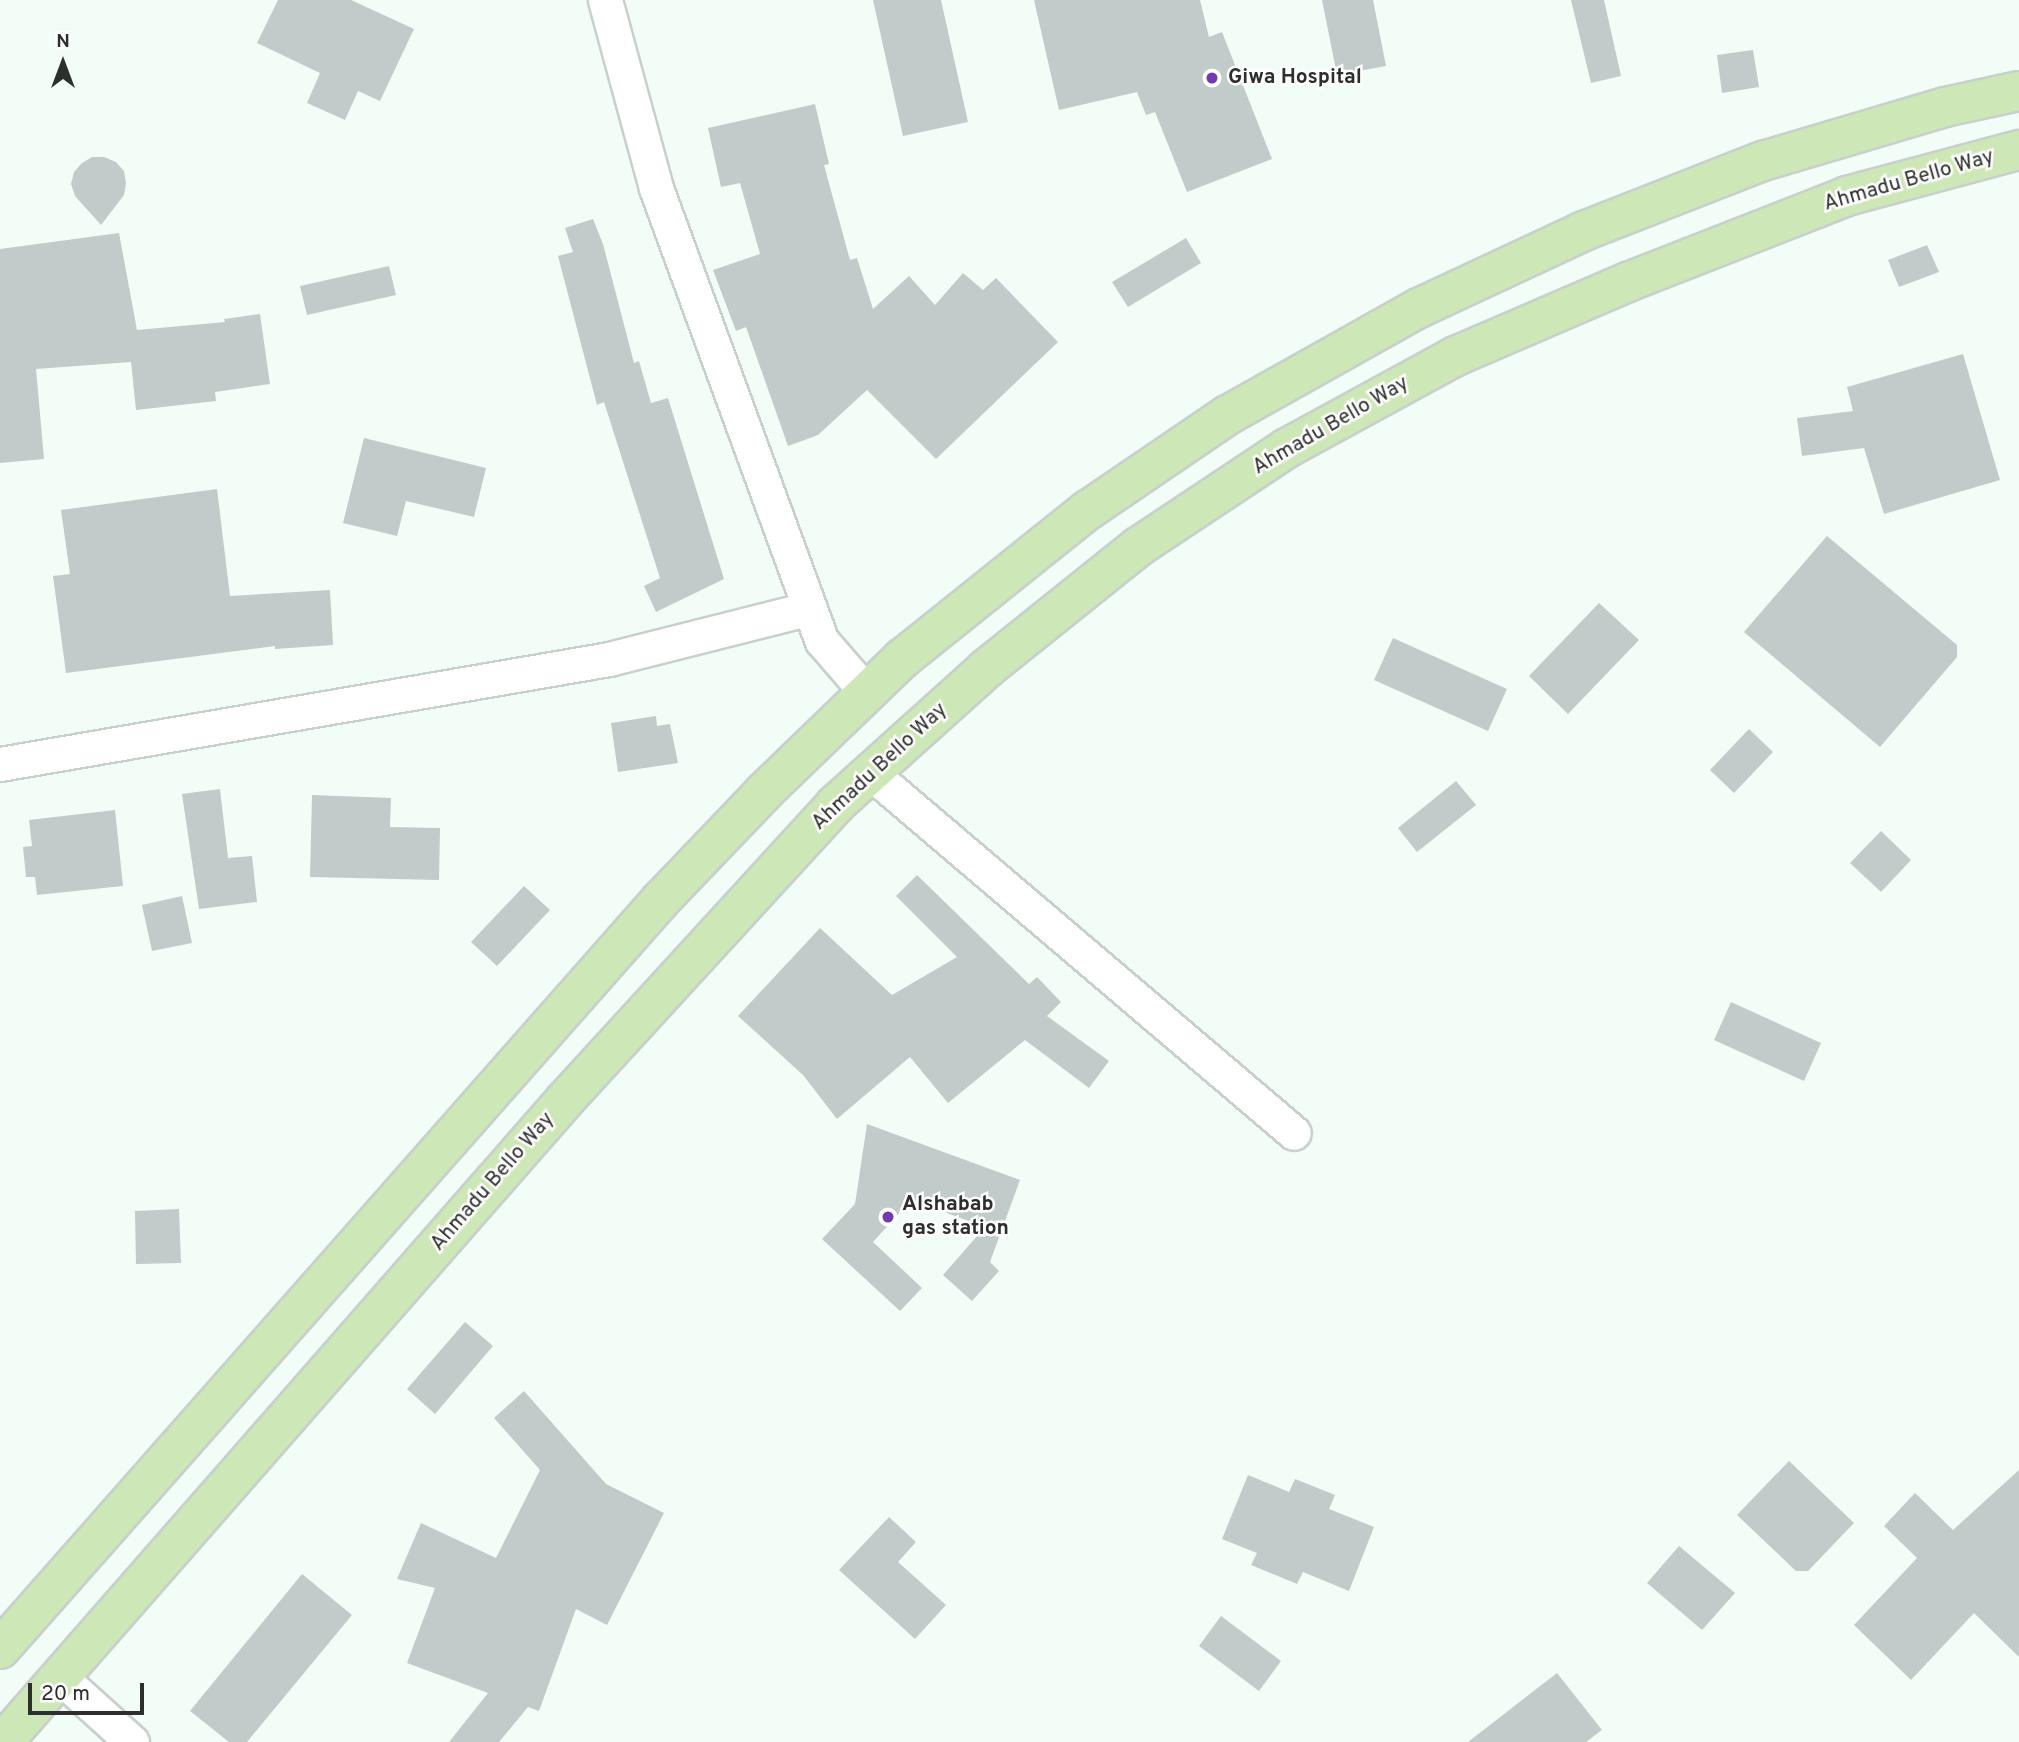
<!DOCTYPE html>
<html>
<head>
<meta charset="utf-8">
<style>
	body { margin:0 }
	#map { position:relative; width:2019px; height:1742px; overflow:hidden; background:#f3fdf7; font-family:Overpass,sans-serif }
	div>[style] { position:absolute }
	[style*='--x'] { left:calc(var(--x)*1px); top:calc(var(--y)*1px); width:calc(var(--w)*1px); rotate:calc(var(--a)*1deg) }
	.building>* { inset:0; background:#c0cbca }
	.roads { filter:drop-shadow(2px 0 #c7d0ca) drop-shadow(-2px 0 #c7d0ca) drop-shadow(0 2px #c7d0ca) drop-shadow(0 -2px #c7d0ca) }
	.minor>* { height:33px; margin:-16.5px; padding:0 16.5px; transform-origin:16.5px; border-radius:16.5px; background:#fff }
	.primary>* { height:38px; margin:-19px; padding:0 19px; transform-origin:19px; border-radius:19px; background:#cee7b7 }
	.dots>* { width:19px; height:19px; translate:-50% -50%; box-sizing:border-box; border:4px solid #fff; border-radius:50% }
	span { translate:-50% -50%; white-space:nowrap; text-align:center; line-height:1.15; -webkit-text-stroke:5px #fff; paint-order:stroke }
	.poi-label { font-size:21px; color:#2c2f2d; font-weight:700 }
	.left { translate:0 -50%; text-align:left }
	.street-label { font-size:21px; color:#2c2f2d }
	.north { position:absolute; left:28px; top:28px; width:70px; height:70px; -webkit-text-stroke:5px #fff; paint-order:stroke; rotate:0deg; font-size:19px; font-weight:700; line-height:28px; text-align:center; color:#2c2f2d }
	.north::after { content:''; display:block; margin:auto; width:24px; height:32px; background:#2c2f2d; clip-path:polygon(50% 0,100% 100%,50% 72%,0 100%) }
	.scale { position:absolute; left:28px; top:1683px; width:116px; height:32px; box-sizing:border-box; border:4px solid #2c2f2d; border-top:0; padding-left:9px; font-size:21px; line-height:24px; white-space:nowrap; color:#2c2f2d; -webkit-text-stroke:5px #fff; paint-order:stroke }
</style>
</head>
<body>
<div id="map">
	<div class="building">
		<div style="clip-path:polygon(278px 0,351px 0,414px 29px,380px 101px,358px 91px,345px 120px,307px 103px,320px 73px,257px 43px)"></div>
		<div style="clip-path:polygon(873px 0,941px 0,968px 122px,903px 136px)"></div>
		<div style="clip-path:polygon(1034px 0,1200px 0,1209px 37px,1222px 32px,1272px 159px,1187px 192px,1155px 112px,1146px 115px,1137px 92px,1059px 110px)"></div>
		<div style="clip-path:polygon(1322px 0,1373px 0,1386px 66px,1337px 75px)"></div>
		<div style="clip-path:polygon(1571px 0,1604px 0,1621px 76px,1591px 83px)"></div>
		<div style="clip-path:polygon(1753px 50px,1759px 87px,1722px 93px,1717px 55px)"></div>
		<div style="clip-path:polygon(815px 104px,829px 164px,824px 165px,850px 260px,857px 258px,873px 309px,909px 276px,935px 305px,963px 273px,983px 290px,996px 278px,1058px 342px,936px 459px,867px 390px,818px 435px,788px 446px,746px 327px,736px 331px,713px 270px,760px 254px,740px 183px,721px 187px,708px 128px)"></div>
		<div style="clip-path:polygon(92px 157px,104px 157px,116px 162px,124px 171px,126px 183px,124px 195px,101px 225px,75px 196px,71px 184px,74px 172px,82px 163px)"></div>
		<div style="clip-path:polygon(593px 219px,603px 244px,634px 363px,639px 361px,651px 403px,668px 398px,724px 579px,656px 612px,644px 586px,660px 578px,604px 402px,597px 405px,558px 256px,573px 252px,565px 228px)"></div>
		<div style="clip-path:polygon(119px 233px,137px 330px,225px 322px,224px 319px,260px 314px,270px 384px,215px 392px,216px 401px,136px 410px,131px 362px,36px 369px,44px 459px,0 463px,0 249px)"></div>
		<div style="clip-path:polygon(1186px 238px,1201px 263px,1128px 307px,1112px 282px)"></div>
		<div style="clip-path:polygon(1927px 245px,1939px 272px,1899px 287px,1888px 260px)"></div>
		<div style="clip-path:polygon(389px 266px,396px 295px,307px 315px,300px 286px)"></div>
		<div style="clip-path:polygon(1963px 354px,2000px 480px,1884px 514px,1864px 448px,1802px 456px,1797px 418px,1853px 411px,1847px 387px)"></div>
		<div style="clip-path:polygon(364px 438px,486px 468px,474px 517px,406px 501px,397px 536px,343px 523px)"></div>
		<div style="clip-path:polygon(217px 489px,230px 596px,330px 590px,333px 645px,275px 649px,275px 646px,66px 673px,53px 576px,70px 574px,61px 510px)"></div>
		<div style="clip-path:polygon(1827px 536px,1957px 645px,1957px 657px,1880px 747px,1744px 632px)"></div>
		<div style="clip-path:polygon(1599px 603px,1639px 640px,1568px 714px,1529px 676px)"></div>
		<div style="clip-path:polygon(1393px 638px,1507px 689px,1488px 731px,1374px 680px)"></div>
		<div style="clip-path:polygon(656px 716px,657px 726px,670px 724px,678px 763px,618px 772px,611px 723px)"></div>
		<div style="clip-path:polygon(1749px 729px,1773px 752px,1734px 793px,1710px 770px)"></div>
		<div style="clip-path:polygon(1456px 781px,1476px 805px,1417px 852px,1398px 828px)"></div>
		<div style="clip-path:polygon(220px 789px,228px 858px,252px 856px,257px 902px,199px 909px,182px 794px)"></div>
		<div style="clip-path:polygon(312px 795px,391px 798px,390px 827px,440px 828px,439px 880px,310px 877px)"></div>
		<div style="clip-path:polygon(115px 810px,123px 886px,37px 895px,35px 877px,26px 877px,23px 847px,32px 846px,29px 820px)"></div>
		<div style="clip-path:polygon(1881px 831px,1911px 860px,1881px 892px,1850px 863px)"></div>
		<div style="clip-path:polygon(917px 875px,1029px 984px,1037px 977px,1061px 1002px,1047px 1016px,1109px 1061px,1089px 1088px,1025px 1040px,948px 1103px,910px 1057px,837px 1119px,803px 1075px,738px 1016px,820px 928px,892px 995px,957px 957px,896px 896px)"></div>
		<div style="clip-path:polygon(524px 886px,550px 910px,497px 966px,471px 942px)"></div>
		<div style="clip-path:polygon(182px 896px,192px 943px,152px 951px,142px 905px)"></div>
		<div style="clip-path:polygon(1731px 1002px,1821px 1043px,1804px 1081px,1714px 1040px)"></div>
		<div style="clip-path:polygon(867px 1124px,1020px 1180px,990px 1262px,999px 1271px,972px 1301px,943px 1275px,985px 1227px,911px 1200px,873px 1242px,922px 1288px,900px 1311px,822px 1239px,855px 1204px)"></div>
		<div style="clip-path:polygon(179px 1209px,181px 1263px,136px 1264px,135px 1211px)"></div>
		<div style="clip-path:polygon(465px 1322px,493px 1346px,435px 1414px,407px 1389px)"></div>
		<div style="clip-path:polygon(524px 1391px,606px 1484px,664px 1513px,607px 1625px,576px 1609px,539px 1711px,528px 1707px,499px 1742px,449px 1742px,488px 1693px,407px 1663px,435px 1588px,397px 1579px,421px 1523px,496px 1558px,540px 1470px,494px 1418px)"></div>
		<div style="clip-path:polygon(1789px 1461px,1854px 1523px,1808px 1571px,1796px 1571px,1737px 1515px)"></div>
		<div style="clip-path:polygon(2019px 1470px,2019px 1657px,1974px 1613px,1911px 1680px,1854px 1625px,1917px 1558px,1884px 1526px,1915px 1493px,1953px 1530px)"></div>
		<div style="clip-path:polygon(1248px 1475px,1289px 1492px,1295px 1479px,1335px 1495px,1329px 1509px,1374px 1527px,1349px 1591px,1303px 1572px,1297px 1584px,1251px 1565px,1257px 1553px,1222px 1539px)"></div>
		<div style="clip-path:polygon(889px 1517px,916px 1542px,898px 1562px,946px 1605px,915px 1639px,839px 1570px)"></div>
		<div style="clip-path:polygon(1679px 1546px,1735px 1593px,1702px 1630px,1647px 1583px)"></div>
		<div style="clip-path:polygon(302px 1574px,352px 1615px,247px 1742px,229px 1742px,190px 1711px)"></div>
		<div style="clip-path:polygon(1221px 1616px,1281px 1661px,1259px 1691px,1199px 1646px)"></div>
		<div style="clip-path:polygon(1557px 1673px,1602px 1730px,1586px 1742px,1468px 1742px)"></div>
	</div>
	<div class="roads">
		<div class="minor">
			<div style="--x:605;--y:0;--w:195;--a:74.8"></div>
			<div style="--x:656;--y:188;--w:482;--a:69.9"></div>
			<div style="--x:822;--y:641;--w:69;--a:49.1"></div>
			<div style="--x:0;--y:764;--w:618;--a:-9.78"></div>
			<div style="--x:609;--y:659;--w:207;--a:-14.2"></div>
			<div style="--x:871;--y:773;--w:555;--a:40.4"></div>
			<div style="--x:60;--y:1677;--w:97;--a:42.1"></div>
		</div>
		<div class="primary">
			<div style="--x:0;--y:1649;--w:998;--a:-48.58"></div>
			<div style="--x:660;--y:901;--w:151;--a:-46.3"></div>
			<div style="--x:764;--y:792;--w:193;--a:-44"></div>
			<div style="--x:903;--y:658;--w:237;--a:-38.7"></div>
			<div style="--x:1088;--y:510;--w:169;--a:-34.2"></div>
			<div style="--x:1228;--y:415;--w:219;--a:-29.3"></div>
			<div style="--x:1419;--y:308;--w:182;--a:-25"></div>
			<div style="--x:1584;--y:231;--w:192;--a:-21.4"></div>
			<div style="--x:1763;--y:161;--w:190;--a:-16.5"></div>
			<div style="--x:1945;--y:107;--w:76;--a:-12.2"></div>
			<div style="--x:3;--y:1742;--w:853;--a:-48.8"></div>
			<div style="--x:565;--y:1100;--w:400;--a:-47.5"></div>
			<div style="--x:835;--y:805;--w:205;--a:-42"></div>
			<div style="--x:987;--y:668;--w:193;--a:-38.7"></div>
			<div style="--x:1138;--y:547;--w:179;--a:-33.6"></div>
			<div style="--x:1287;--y:448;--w:192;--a:-28.6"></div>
			<div style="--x:1456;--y:356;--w:187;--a:-23.3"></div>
			<div style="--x:1628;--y:282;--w:235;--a:-21.4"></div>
			<div style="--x:1847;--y:196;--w:178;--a:-15"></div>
		</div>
	</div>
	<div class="dots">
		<div style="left:1212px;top:78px;background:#7339af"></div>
		<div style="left:888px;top:1217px;background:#7339af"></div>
	</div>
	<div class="poi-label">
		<span class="left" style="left:1228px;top:78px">Giwa Hospital</span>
		<span class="left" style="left:902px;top:1217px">Alshabab<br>gas station</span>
	</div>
	<div class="street-label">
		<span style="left:1909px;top:181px;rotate:-16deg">Ahmadu Bello Way</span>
		<span style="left:1331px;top:426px;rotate:-30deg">Ahmadu Bello Way</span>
		<span style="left:880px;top:767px;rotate:-43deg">Ahmadu Bello Way</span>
		<span style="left:493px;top:1182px;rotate:-49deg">Ahmadu Bello Way</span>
	</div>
	<div class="north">N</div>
	<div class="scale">20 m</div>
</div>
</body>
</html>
